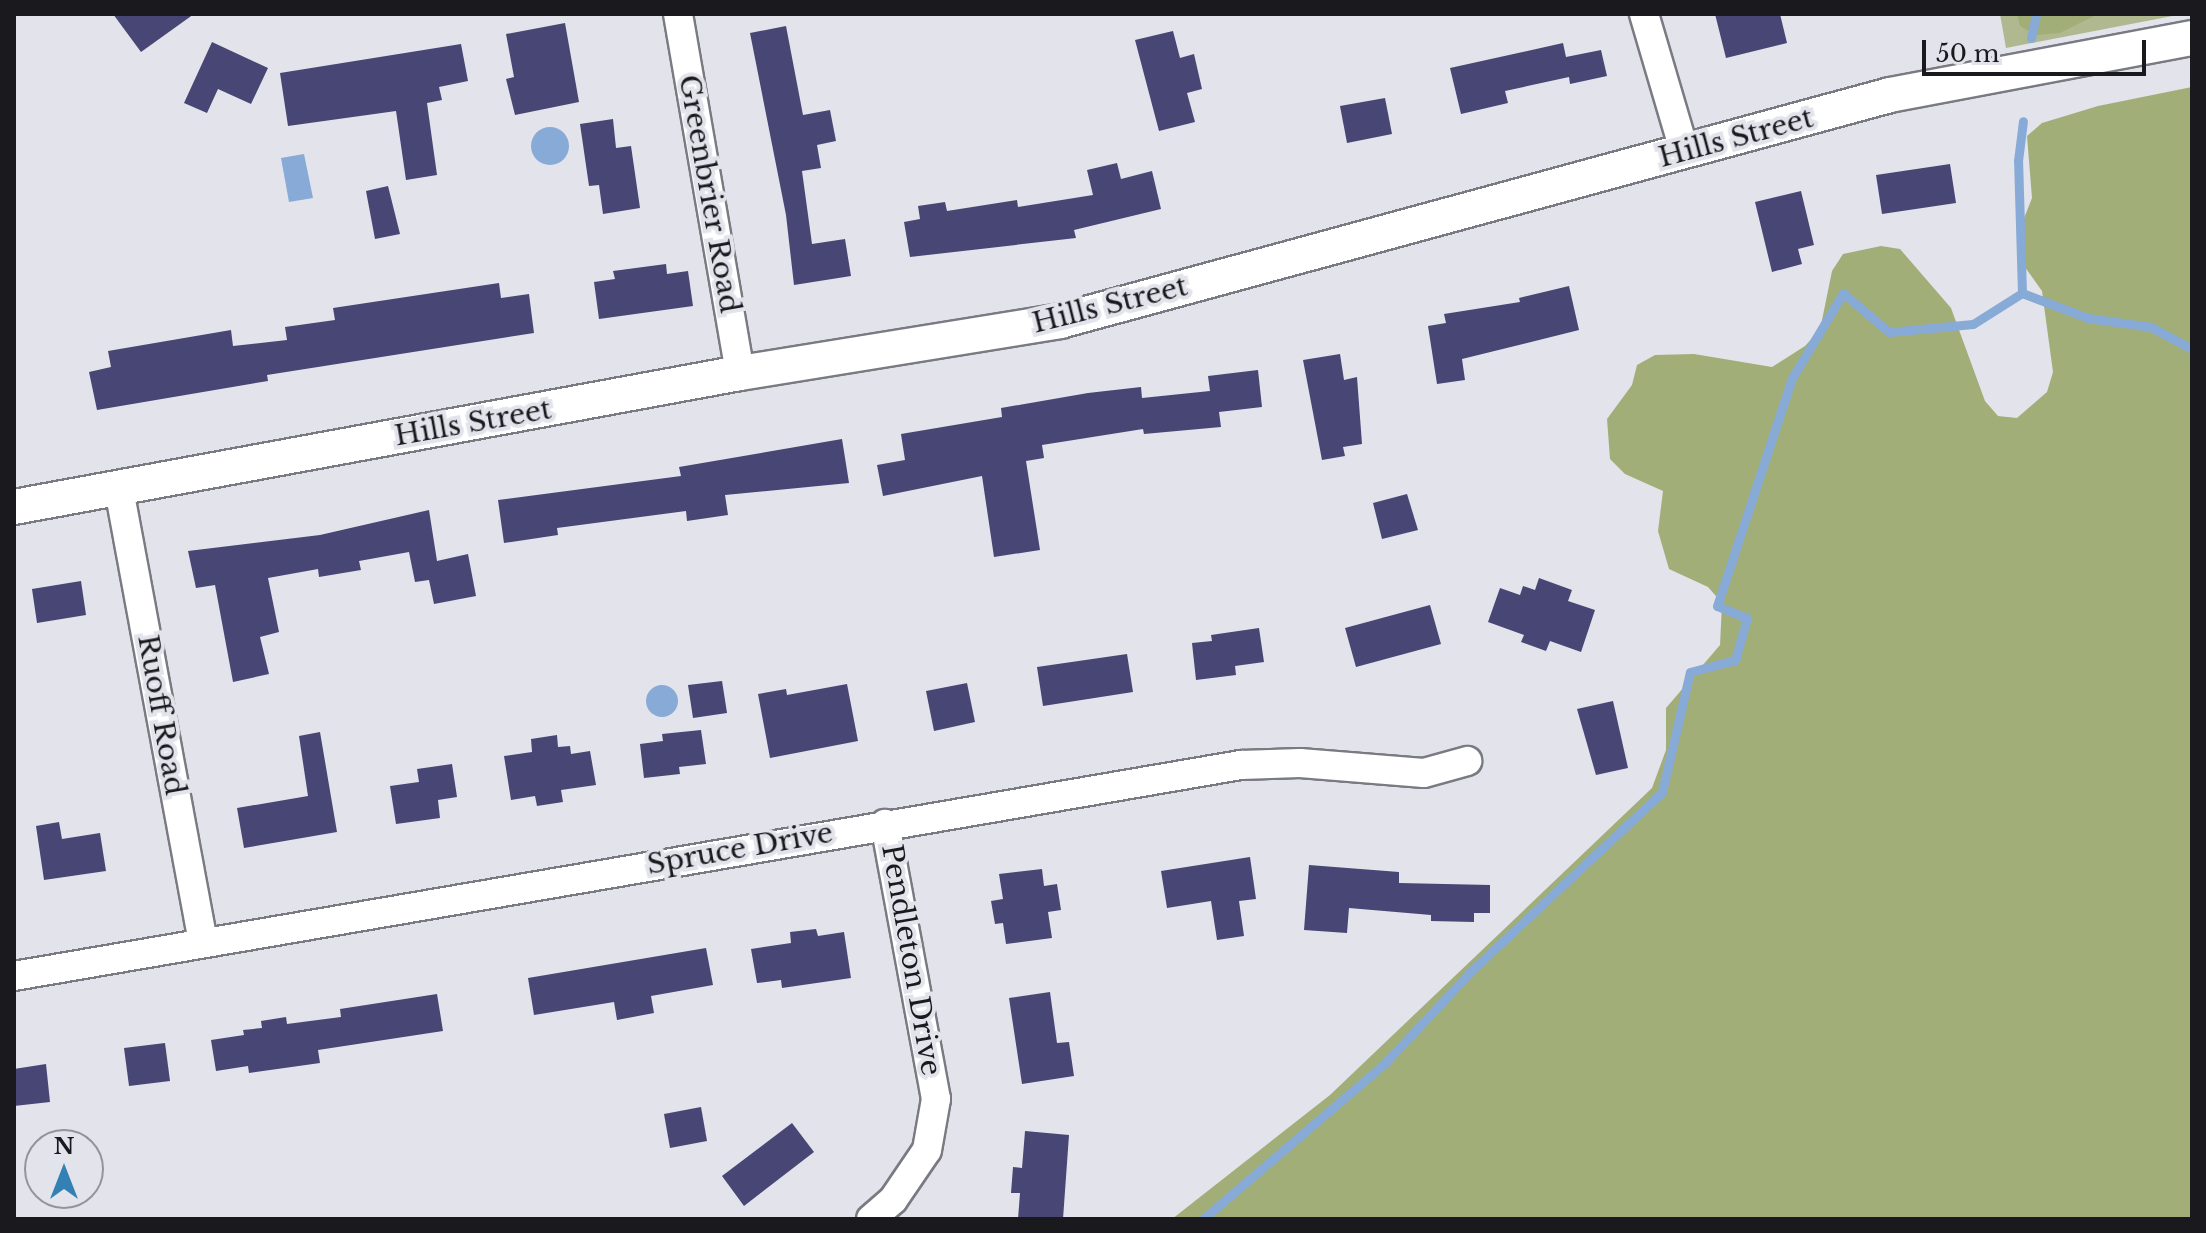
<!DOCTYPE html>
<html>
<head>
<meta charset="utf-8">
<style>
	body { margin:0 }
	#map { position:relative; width:2206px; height:1233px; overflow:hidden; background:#e3e3ec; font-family:"Libre Baskerville",serif }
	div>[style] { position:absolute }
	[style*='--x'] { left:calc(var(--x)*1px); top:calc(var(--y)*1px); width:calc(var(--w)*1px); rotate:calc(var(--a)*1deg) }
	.green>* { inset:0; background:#afb88e }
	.forest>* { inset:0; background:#a2ae77 }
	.water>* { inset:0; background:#87aad6 }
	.round { border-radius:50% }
	.stream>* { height:9px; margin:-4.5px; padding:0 4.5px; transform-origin:4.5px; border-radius:4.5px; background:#87aad6 }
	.building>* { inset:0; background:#474674 }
	.roads { filter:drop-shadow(2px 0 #7a7a82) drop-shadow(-2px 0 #7a7a82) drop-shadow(0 2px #7a7a82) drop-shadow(0 -2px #7a7a82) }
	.minor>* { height:28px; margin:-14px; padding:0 14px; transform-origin:14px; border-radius:14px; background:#fff }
	.tertiary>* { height:34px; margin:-17px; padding:0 17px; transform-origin:17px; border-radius:17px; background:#fff }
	span { translate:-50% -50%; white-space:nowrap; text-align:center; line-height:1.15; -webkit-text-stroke:8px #e3e3ec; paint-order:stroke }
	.street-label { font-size:28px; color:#1a1a1e }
	.frame { position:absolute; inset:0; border:16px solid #1a1a1e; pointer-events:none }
	.north { position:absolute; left:24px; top:1129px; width:80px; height:80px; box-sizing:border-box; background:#e3e3ec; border:2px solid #93939a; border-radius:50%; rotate:0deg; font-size:22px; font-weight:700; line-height:32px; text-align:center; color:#1a1a1e }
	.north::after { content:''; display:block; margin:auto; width:28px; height:36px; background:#3381b4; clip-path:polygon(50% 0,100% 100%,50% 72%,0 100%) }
	.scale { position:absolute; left:1922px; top:40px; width:224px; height:36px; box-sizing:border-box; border:4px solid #1a1a1e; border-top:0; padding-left:10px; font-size:24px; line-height:28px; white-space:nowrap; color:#1a1a1e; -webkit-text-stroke:6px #e3e3ec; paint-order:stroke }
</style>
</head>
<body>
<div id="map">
	<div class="green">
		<div style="clip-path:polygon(2000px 14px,2183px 14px,2006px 48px)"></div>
	</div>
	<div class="forest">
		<div style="clip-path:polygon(2017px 14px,2098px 14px,2060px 33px,2036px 35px,2020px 26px)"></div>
		<div style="clip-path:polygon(2192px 87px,2192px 1219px,1172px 1219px,1330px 1095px,1652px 788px,1666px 750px,1666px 708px,1720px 645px,1722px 603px,1708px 587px,1669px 569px,1658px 531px,1663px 491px,1625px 474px,1610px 459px,1607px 419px,1632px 385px,1637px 365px,1655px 355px,1694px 354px,1772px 367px,1805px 346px,1820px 330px,1832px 271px,1843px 254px,1881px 246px,1900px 249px,1951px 308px,1985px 401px,1998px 416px,2017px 418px,2047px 392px,2053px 372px,2042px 291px,2017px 256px,2017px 236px,2032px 198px,2027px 136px,2042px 123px,2098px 106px)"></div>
	</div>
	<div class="water">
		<div class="round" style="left:531px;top:127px;width:38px;height:38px"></div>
		<div style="clip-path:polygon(304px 154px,313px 198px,289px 202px,281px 158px)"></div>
		<div class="round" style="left:646px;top:685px;width:32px;height:32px"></div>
	</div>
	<div class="stream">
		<div style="--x:2031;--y:38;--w:25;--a:-78"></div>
		<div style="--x:2022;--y:293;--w:132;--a:-91.7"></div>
		<div style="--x:2018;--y:161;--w:40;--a:-82.9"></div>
		<div style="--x:1203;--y:1219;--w:240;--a:-40.6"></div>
		<div style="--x:1385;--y:1063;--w:127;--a:-46.9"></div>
		<div style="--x:1472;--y:970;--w:260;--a:-43.1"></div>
		<div style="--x:1662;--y:792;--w:123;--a:-76.9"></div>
		<div style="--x:1690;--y:672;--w:47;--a:-14.9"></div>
		<div style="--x:1735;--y:660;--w:44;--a:-74.1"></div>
		<div style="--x:1747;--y:618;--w:32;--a:-158"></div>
		<div style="--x:1717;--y:606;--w:240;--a:-71.8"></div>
		<div style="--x:1792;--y:378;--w:99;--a:-59"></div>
		<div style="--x:1843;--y:293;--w:60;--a:40.3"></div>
		<div style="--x:1889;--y:332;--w:84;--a:-5.4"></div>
		<div style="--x:1973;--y:324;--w:58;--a:-32.3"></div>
		<div style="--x:2022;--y:293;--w:71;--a:20.7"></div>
		<div style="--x:2088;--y:318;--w:64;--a:8.1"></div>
		<div style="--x:2151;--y:327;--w:47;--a:28.2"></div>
	</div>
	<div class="building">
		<div style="clip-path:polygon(113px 14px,194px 14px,141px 52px)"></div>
		<div style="clip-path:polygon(1715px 14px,1780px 14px,1787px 43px,1726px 58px)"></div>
		<div style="clip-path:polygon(565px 23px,579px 102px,515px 115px,506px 79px,514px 77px,506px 34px)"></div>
		<div style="clip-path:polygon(786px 26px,803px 115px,830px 110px,836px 141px,817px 145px,821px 168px,802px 171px,812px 244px,845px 239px,851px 276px,794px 285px,786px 215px,750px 33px)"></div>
		<div style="clip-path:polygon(1173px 31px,1180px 58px,1194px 54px,1202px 89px,1187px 93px,1195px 122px,1159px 131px,1135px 40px)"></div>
		<div style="clip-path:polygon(212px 42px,268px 68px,251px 104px,218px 89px,207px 113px,184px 103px)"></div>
		<div style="clip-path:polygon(1563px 43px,1566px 57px,1601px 50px,1607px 76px,1570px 84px,1569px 77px,1505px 91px,1508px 103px,1461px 114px,1450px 68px)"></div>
		<div style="clip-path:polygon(461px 44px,468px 81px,439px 87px,442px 100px,427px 103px,437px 175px,406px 180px,396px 111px,288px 126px,280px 73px)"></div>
		<div style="clip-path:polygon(1385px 98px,1392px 134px,1347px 143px,1340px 106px)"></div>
		<div style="clip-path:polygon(613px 119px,616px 148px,631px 146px,640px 208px,603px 214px,599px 185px,589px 186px,580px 124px)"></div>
		<div style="clip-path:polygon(1117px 163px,1121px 179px,1152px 171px,1161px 209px,1074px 230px,1076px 238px,910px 257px,904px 222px,920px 219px,918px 206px,945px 202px,947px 211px,1017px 200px,1018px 207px,1093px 195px,1087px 170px)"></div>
		<div style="clip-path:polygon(1950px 164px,1956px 203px,1882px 214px,1876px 175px)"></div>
		<div style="clip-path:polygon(388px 186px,400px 234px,375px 239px,366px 191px)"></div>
		<div style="clip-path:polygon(1801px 191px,1814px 245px,1798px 249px,1802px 264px,1772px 272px,1755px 202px)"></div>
		<div style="clip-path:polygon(666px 264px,667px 274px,688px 271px,693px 306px,599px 319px,594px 282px,615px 279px,613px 271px)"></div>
		<div style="clip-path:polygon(499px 283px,501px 298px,529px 294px,534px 333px,267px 375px,268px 381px,97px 410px,89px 372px,111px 367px,108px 351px,231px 330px,233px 346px,287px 340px,285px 327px,335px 320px,333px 308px)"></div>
		<div style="clip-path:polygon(1569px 286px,1579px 330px,1462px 359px,1465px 380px,1437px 384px,1428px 326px,1446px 323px,1444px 314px,1520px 302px,1519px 298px)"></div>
		<div style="clip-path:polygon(1340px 354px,1344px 380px,1357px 377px,1362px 444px,1343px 447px,1345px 456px,1322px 460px,1303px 360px)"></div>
		<div style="clip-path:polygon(1258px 370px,1262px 407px,1219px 412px,1221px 427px,1144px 434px,1143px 429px,1042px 445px,1044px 458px,1026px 461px,1040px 550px,994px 557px,982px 476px,883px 496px,877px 465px,905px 460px,901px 434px,1002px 417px,1001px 408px,1088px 393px,1141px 387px,1142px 398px,1210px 391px,1208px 376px)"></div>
		<div style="clip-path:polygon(842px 439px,849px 483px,725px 495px,728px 515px,687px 521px,686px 511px,557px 528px,558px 535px,504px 543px,498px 500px,681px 476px,679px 467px)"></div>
		<div style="clip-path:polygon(1407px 494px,1418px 530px,1382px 539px,1373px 503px)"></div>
		<div style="clip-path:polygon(429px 510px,437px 561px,468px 554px,476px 596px,434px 604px,429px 580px,415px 582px,409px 552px,359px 561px,361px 570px,319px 577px,318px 569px,268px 578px,279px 632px,260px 637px,269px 674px,233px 682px,215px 585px,196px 588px,188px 551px,320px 535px)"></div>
		<div style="clip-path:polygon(1539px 578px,1572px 590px,1568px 601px,1595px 610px,1581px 652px,1550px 641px,1546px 651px,1521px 642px,1524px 635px,1488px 622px,1500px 588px,1520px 595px,1523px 586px,1535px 590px)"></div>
		<div style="clip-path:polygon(81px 581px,86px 615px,37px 623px,32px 589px)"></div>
		<div style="clip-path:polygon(1430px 605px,1441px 644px,1356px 667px,1345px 628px)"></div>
		<div style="clip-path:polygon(1259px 628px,1264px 662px,1235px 666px,1236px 675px,1196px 680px,1192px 643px,1212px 641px,1211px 635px)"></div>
		<div style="clip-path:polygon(1127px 654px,1133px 692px,1043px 706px,1037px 667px)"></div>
		<div style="clip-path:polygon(722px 681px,727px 713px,693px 718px,688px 685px)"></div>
		<div style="clip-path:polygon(967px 683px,975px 722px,934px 731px,926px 691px)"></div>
		<div style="clip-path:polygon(847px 684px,858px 741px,770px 758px,758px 694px,786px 689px,787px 695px)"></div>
		<div style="clip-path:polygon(1613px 701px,1628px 768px,1596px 775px,1577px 709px)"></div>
		<div style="clip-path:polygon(701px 730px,706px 764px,679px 767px,680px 774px,644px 778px,640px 744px,663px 741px,662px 734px)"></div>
		<div style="clip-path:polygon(320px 732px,337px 832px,244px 848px,237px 808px,308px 796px,299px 736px)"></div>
		<div style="clip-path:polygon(557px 735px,558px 747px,570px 746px,571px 754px,590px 751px,596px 785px,561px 790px,563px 802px,537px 806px,535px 796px,511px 800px,504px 756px,532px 752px,531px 739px)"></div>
		<div style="clip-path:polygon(452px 764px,457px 797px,438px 800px,440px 818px,396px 824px,390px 786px,419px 782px,417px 769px)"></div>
		<div style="clip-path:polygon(59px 822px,62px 839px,100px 833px,106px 871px,44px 880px,36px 826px)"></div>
		<div style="clip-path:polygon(1250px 857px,1256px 899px,1239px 901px,1244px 936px,1217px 940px,1211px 901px,1167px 908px,1161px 871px)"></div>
		<div style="clip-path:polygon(1309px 865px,1399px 872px,1399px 883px,1490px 885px,1490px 913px,1474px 913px,1474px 922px,1431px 921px,1431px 915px,1349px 908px,1347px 933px,1304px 930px)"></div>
		<div style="clip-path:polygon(1042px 869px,1044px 886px,1057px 884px,1061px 910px,1048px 912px,1052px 938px,1006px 944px,1003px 923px,995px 924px,991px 901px,1003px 899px,999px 874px)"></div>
		<div style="clip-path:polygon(816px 929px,818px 936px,844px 932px,851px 978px,782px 988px,781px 980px,757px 983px,751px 949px,791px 943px,790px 932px)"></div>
		<div style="clip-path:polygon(706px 948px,713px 985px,651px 996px,654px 1013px,617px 1020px,614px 1002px,534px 1015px,528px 978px)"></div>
		<div style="clip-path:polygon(1050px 992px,1057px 1043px,1069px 1042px,1074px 1076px,1022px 1084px,1009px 998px)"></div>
		<div style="clip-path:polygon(437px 994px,443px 1031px,318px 1050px,320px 1063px,249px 1073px,248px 1066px,216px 1071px,211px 1040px,244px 1035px,243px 1030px,262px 1028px,261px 1021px,286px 1017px,287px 1024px,341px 1017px,340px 1009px)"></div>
		<div style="clip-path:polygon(165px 1043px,170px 1081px,129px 1086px,124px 1048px)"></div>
		<div style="clip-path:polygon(46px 1064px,50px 1102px,14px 1106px,14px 1069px)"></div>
		<div style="clip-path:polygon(701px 1107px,707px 1141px,670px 1148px,664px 1114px)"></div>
		<div style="clip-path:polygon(792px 1123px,814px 1152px,744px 1206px,722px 1176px)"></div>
		<div style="clip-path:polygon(1025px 1131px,1069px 1135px,1063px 1219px,1018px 1219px,1020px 1193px,1011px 1193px,1013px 1167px,1022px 1168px)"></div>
	</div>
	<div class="roads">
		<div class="minor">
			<div style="--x:678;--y:14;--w:364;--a:80.2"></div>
			<div style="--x:1644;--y:14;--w:145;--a:73.6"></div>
			<div style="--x:119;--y:489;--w:461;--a:79.5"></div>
			<div style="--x:14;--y:976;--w:1245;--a:-9.76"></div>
			<div style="--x:1241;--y:765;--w:59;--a:-1.9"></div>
			<div style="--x:1300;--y:763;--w:124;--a:4.6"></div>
			<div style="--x:1424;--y:773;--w:45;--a:-15.6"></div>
			<div style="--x:871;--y:1219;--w:29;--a:-41"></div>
			<div style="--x:893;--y:1200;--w:60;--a:-55.8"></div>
			<div style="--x:927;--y:1150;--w:52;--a:-80"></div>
			<div style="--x:936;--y:1099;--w:280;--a:-100.5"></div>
		</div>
		<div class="tertiary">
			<div style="--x:14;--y:507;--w:738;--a:-10.46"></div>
			<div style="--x:740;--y:373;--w:324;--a:-9.2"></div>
			<div style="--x:1060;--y:321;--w:860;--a:-15.23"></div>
			<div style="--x:1890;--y:95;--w:307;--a:-10.7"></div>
		</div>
	</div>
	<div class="street-label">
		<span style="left:1736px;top:138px;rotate:-15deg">Hills Street</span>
		<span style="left:709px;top:194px;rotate:80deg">Greenbrier Road</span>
		<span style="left:1110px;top:305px;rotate:-14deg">Hills Street</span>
		<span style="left:473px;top:423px;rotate:-10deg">Hills Street</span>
		<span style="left:161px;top:715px;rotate:80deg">Ruoff Road</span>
		<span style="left:740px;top:849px;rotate:-10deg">Spruce Drive</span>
		<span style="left:911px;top:960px;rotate:80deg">Pendleton Drive</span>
	</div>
	<div class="frame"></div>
	<div class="north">N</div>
	<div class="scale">50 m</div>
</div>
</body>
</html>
